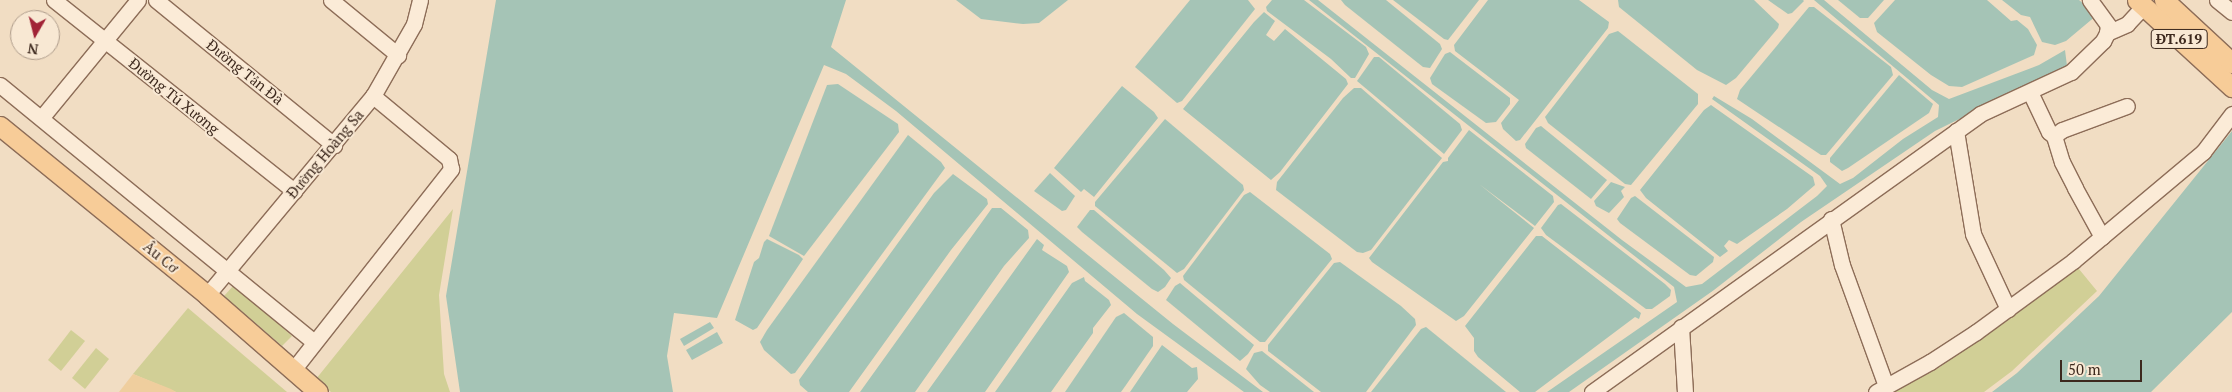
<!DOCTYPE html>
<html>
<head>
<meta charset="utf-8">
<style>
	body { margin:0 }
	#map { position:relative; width:2232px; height:392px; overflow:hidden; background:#f1ddc3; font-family:"PT Serif",serif }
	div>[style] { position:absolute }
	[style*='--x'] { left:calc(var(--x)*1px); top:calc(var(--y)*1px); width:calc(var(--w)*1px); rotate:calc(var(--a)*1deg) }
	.green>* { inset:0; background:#d1cf96 }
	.sand>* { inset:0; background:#efce9e }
	.water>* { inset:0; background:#a5c4b6 }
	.roads { filter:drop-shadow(1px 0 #8d6d58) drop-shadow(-1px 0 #8d6d58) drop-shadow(0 1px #8d6d58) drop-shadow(0 -1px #8d6d58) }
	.minor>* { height:15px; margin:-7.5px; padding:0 7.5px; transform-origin:7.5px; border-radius:7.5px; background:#fbebd7 }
	.major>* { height:19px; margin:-9.5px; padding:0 9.5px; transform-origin:9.5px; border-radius:9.5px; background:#f7cc98 }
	span { translate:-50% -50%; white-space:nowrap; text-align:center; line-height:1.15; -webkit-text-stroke:4px #f8e8d3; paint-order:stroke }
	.shield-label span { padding:1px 4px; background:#f8e8d3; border:1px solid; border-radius:4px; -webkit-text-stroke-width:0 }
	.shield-label { font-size:14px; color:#3c281d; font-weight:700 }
	.street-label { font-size:15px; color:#3c281d }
	.north { position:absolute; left:10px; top:10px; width:50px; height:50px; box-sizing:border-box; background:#f8e8d3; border:1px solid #ad9b8a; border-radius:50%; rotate:188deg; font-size:14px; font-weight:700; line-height:20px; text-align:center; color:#3c281d }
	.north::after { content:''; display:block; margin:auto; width:18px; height:22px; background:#a12336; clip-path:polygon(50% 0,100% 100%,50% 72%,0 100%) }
	.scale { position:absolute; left:2060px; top:360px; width:82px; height:22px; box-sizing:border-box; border:2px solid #3c281d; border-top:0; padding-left:6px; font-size:15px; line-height:18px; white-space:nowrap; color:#3c281d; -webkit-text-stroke:4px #f8e8d3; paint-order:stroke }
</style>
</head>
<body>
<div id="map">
	<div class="green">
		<div style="clip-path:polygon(453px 209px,439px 295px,444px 374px,450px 392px,331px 392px,316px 379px)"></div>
		<div style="clip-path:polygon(2074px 263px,2097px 291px,2012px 371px,1984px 392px,1894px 392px,1940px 367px)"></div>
		<div style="clip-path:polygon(234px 285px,292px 336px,282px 346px,224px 296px)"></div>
		<div style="clip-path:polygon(188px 308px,287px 392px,176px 392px,133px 374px)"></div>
		<div style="clip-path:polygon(71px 330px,85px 341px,61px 371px,48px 360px)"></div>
		<div style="clip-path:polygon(96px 348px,109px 359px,85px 389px,72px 378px)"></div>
	</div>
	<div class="sand">
		<div style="clip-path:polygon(133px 374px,171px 389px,176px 392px,119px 392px)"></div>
	</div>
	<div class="water">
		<div style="clip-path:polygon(496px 0,846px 0,831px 47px,1173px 324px,1263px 392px,1244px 392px,1137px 314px,896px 111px,846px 74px,824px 65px,717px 318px,674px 313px,667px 356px,673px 392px,460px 392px,446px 296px)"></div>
		<div style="clip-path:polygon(956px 0,1068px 0,1039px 23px,1023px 24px,981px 19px)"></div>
		<div style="clip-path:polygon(1190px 0,1248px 0,1255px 9px,1182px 101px,1177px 103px,1135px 67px)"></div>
		<div style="clip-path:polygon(1272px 0,1304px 0,1366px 47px,1369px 54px,1355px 78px,1351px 78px,1331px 59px,1267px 11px,1266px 7px)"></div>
		<div style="clip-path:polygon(1309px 0,1318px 0,1622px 240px,1686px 287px,1702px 284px,1817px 196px,1827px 186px,1820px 176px,1712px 99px,1714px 96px,1752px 119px,1840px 184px,1853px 178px,1903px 139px,1938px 117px,1939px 105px,1814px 0,1824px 0,1932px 90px,1949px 99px,2039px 65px,2065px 50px,2067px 66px,1935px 131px,1801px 222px,1714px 290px,1569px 392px,1547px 392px,1677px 302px,1674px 287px)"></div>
		<div style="clip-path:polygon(1341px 0,1386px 0,1440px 44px,1442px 49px,1430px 68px,1423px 67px,1345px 5px)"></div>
		<div style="clip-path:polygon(1393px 0,1479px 0,1448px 40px,1444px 39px)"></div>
		<div style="clip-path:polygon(1488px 0,1579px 0,1609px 22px,1608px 28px,1520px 140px,1516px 141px,1503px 129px,1501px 123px,1519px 100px,1455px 51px,1454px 45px)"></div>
		<div style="clip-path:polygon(1618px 0,1754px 0,1779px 24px,1778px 28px,1736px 78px,1726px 85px,1697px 70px,1619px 7px)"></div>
		<div style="clip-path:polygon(1768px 0,1803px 0,1804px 1px,1792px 13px,1788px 14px)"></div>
		<div style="clip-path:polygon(1838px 0,1884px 0,1868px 18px,1860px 18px)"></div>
		<div style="clip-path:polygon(1895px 0,1987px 0,2011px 21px,2017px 20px,2028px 29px,2037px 45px,2034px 55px,1962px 87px,1949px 86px,1931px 75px,1877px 32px,1874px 23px)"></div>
		<div style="clip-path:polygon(2002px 0,2079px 0,2097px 15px,2066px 41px,2055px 45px,2042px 42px,2030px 17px,2021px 15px)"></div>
		<div style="clip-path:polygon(1809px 7px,1814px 7px,1891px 67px,1893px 75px,1826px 155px,1821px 155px,1737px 99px,1740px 90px)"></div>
		<div style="clip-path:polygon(1264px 12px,1275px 21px,1266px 35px,1274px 41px,1285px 29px,1346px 79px,1348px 84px,1280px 172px,1271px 180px,1183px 109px,1254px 22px)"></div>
		<div style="clip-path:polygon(1618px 31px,1698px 94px,1698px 104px,1631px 185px,1625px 184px,1548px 123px,1545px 117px,1609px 34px)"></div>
		<div style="clip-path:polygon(1450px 52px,1510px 98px,1510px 104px,1496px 122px,1486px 123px,1432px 84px,1430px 78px,1445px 54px)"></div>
		<div style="clip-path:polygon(1374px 57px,1379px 57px,1460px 124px,1462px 130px,1444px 154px,1357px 81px)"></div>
		<div style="clip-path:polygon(1899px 75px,1933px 104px,1929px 113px,1848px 168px,1842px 171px,1830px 162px,1830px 158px)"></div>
		<div style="clip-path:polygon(838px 84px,898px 124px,899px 132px,804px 256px,769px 236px,827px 85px)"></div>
		<div style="clip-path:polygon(1122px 86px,1154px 112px,1158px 118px,1094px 197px,1084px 189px,1081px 192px,1054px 168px)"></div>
		<div style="clip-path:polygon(1354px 88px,1361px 88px,1442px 158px,1371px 250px,1363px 253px,1357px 252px,1276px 190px,1277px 182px,1343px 98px)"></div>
		<div style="clip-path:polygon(1711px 105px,1813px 177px,1815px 185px,1787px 209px,1737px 244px,1729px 240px,1724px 246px,1728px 251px,1720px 257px,1646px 198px,1640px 190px,1704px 110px)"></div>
		<div style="clip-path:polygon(1165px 119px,1243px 185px,1244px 190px,1184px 269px,1177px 273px,1095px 206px,1095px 202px)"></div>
		<div style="clip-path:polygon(1541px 126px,1607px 180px,1591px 199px,1526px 148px,1525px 144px,1536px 128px)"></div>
		<div style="clip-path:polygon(1469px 130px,1553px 196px,1554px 202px,1535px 226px,1479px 184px,1534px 228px,1464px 316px,1456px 321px,1372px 262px,1369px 258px,1443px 162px,1448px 161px,1448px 158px)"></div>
		<div style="clip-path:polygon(2232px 131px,2232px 312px,2151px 392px,1992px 392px,2017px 373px,2099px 296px)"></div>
		<div style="clip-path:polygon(908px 135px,941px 162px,945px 168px,795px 373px,791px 374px,764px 350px,760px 342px,767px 330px)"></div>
		<div style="clip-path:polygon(1050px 173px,1075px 196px,1066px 210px,1062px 211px,1034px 191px)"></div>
		<div style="clip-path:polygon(953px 174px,987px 199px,988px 204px,951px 250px,849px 392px,808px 392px,800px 385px,799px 380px,934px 193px)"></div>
		<div style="clip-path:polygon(1611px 182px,1625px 187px,1621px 191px,1624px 197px,1609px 213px,1596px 206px,1594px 201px)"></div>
		<div style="clip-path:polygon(1250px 192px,1330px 254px,1332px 259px,1265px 342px,1260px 342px,1184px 280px,1183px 276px,1244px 195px)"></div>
		<div style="clip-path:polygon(1635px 196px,1714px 257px,1713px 262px,1696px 276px,1690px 275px,1620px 223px,1617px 219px,1631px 198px)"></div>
		<div style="clip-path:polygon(1561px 204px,1665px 284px,1671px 290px,1670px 296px,1652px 309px,1646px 309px,1546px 235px,1541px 228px,1558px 205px)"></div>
		<div style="clip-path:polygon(992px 208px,1001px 208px,1028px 230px,1029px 238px,1004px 266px,915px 392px,860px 392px)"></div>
		<div style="clip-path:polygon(1090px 210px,1094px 210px,1164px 270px,1171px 278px,1165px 287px,1158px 292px,1152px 289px,1082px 232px,1077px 227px)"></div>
		<div style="clip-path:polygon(1536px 236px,1542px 236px,1641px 313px,1639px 319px,1635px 317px,1535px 392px,1520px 392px,1478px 357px,1474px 351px,1474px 338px,1465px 326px)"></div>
		<div style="clip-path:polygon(767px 239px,799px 255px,803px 259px,757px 328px,753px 330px,735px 320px,754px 262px,759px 258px,764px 242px)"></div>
		<div style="clip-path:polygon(1037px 239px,1044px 245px,1042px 250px,1067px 266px,1069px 272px,985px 392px,927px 392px)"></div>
		<div style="clip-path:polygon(1340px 262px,1401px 306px,1415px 319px,1416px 325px,1366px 392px,1321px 392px,1268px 351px,1268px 345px,1334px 263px)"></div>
		<div style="clip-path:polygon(1084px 277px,1085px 281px,1109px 300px,1111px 305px,1093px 328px,1093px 333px,1051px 392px,995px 392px,1072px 283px)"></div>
		<div style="clip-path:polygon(1180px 283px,1254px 345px,1248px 354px,1240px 361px,1166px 300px,1175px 286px)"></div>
		<div style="clip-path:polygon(1124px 313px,1153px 337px,1153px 346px,1126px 385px,1121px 392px,1065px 392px,1116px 317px)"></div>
		<div style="clip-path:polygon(710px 322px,714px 328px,684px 346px,680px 339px)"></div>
		<div style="clip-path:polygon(1426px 327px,1506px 392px,1371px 392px,1421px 329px)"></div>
		<div style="clip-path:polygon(717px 332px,723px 343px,692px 360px,686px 350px)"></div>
		<div style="clip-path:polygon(1162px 345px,1192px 368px,1197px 367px,1198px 379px,1187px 392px,1130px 392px)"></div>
		<div style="clip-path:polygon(1262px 351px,1314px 392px,1270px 392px,1260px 385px,1246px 369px,1254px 353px)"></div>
	</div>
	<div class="roads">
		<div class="minor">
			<div style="--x:54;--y:0;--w:307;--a:38.5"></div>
			<div style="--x:156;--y:0;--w:230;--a:39.2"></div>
			<div style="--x:331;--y:0;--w:87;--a:39.4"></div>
			<div style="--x:2217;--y:0;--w:19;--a:39"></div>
			<div style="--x:2107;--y:33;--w:22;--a:-24"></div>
			<div style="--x:2127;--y:24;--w:25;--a:-47"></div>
			<div style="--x:0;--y:85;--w:406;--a:39.3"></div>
			<div style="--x:2030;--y:92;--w:44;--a:64.6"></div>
			<div style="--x:2049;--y:132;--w:6;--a:39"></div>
			<div style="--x:2054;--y:136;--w:27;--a:73"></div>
			<div style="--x:2062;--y:162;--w:29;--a:63"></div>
			<div style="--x:2075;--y:188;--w:56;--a:61.1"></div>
			<div style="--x:42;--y:117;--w:151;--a:-50.6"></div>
			<div style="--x:1956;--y:131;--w:104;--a:80.6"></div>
			<div style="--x:1973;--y:234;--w:83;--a:65"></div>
			<div style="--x:2054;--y:136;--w:10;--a:-37"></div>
			<div style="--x:2062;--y:130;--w:69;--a:-20.3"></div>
			<div style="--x:1831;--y:219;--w:47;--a:76.6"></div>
			<div style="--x:1842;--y:265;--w:129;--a:70"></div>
			<div style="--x:207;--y:295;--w:259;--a:-50.2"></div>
			<div style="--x:373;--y:96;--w:83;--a:-60.3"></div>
			<div style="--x:414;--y:24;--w:25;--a:-76"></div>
			<div style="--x:1681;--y:327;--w:65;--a:86.5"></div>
			<div style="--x:293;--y:370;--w:256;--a:-51.8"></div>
			<div style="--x:451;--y:169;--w:10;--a:-101"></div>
			<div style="--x:449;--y:159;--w:99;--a:-140.3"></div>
			<div style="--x:1592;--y:392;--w:477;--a:-35.6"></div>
			<div style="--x:1980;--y:114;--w:100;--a:-24.8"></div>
			<div style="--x:2071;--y:72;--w:45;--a:-44.1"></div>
			<div style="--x:2103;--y:41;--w:9;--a:-63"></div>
			<div style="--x:2107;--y:33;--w:8;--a:-83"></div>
			<div style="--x:2108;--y:25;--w:31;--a:-126"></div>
			<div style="--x:1876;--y:392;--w:62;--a:-29.1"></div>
			<div style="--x:1930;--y:362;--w:55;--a:-33.1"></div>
			<div style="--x:1976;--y:332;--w:120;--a:-36.2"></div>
			<div style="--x:2073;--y:261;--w:170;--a:-40"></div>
			<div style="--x:2203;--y:152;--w:48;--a:-52.7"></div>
		</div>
		<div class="major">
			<div style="--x:2137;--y:0;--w:129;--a:42.5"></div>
			<div style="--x:2164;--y:0;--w:93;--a:42.8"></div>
			<div style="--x:0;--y:126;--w:267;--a:39.2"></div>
			<div style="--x:207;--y:295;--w:147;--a:41.1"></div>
		</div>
	</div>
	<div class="shield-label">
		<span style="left:2179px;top:39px">ĐT.619</span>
	</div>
	<div class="street-label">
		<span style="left:245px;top:72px;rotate:39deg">Đường Tản Đà</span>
		<span style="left:174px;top:96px;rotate:39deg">Đường Tú Xương</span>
		<span style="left:325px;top:154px;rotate:-50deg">Đường Hoàng Sa</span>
		<span style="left:161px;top:257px;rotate:39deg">Âu Cơ</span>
	</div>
	<div class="north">N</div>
	<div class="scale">50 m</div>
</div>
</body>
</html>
